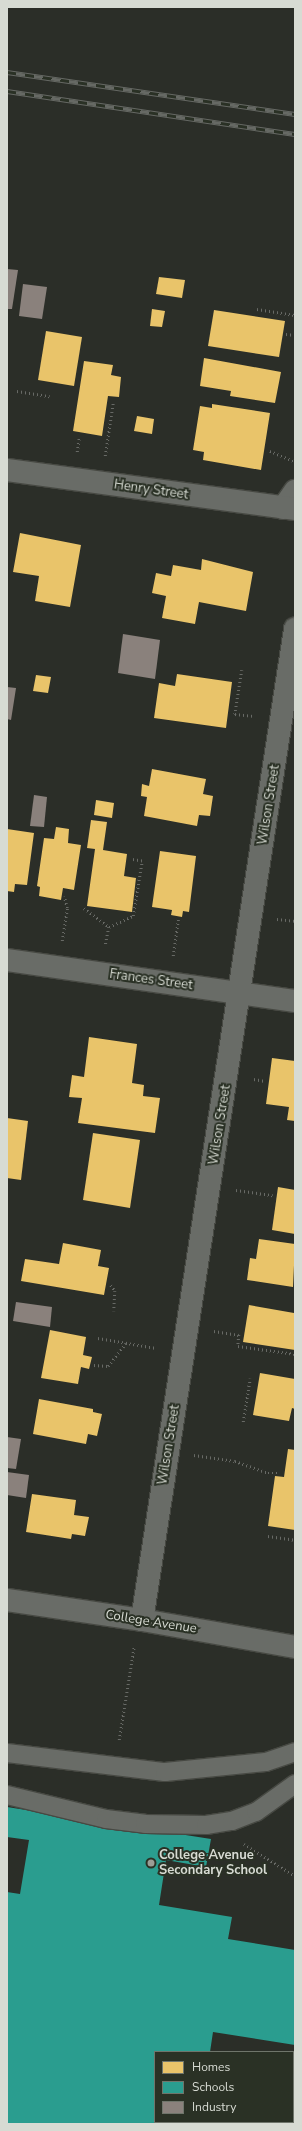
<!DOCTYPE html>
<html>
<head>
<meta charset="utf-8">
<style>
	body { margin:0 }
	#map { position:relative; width:302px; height:2131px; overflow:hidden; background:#2b2e28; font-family:"Nunito Sans",sans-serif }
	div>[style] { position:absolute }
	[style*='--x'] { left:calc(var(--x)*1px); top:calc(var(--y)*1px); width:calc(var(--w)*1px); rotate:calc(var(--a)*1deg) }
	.homes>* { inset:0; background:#e9c46a }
	.schools>* { inset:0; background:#2a9d8f }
	.industry>* { inset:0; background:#8a817c }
	.path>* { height:2.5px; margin-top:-1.25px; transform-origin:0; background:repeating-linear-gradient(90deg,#686a66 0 1px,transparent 0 4px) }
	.roads { filter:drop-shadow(1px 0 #474943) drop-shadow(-1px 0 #474943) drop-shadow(0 1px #474943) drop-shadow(0 -1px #474943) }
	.lane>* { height:18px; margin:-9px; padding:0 9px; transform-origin:9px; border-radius:9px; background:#696c67 }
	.street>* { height:22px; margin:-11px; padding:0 11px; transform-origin:11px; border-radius:11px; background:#696c67 }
	.secondary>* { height:22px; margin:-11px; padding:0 11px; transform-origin:11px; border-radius:11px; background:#696c67 }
	.rail>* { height:4.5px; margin-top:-2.25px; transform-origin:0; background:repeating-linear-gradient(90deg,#2a3125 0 9px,#666964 0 18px); box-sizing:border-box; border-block:1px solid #666964 }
	.dots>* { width:11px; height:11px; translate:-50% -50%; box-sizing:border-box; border:2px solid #2a3125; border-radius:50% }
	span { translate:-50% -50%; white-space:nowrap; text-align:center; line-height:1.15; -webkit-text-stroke:4px #2a3125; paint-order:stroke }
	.street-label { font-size:13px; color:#d7dbd3 }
	.poi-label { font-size:13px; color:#d7dbd3; font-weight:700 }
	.left { translate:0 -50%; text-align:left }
	.frame { position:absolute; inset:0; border:8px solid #d7dbd3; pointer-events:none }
	.legend { position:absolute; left:154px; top:2051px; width:140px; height:72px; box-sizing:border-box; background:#2a3125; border:1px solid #6f756b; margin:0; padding:5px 7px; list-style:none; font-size:12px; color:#d7dbd3 }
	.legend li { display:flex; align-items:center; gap:8px; height:20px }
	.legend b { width:20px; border:1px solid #6f756b }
</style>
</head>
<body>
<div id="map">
	<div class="homes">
		<div style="clip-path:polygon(159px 277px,185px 280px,182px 298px,156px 294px)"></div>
		<div style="clip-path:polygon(152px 309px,165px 311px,162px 327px,150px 326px)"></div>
		<div style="clip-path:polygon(214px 310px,285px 321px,279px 357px,208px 346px)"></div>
		<div style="clip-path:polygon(46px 331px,82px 337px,74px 386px,38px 380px)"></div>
		<div style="clip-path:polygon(204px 358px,281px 372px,275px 403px,230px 396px,231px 391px,200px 386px)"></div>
		<div style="clip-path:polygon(84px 361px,113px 365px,111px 375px,121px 377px,119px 397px,108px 396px,102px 436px,73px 431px)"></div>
		<div style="clip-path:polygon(212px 404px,270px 413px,261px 470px,203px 460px,204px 452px,193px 450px,200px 406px,212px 408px)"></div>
		<div style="clip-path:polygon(137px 416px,154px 419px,152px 434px,134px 431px)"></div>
		<div style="clip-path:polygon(20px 533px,81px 545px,70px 607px,35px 601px,39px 576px,13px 572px)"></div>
		<div style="clip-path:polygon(202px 559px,253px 572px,246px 611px,199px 602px,195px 624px,162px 618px,166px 596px,152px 593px,156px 573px,171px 576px,173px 565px,201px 570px)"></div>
		<div style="clip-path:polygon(177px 674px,232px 682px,226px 728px,154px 718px,159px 683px,175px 686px)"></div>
		<div style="clip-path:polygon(36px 675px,51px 677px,48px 693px,33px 691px)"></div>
		<div style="clip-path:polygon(152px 769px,206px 779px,203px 794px,213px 796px,210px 816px,199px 815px,197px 826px,144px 816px,147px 797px,141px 796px,142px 784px,149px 786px)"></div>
		<div style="clip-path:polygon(96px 800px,114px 803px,112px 818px,94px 815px)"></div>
		<div style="clip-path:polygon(91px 820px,107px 822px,103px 850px,127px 854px,124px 876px,136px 878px,132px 912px,87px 906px,95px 849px,87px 848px)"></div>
		<div style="clip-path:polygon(56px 827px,69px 829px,68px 843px,81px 845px,74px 890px,63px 888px,61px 900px,39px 896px,40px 887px,37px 886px,44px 838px,54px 839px)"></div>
		<div style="clip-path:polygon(7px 829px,34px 833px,27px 885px,15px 884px,14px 892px,7px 891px)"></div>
		<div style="clip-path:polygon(160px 851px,196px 856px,189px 912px,183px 911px,182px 917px,171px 915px,172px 910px,152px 907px)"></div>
		<div style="clip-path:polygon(89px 1037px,137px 1044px,132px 1083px,144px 1085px,143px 1096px,160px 1098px,155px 1133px,78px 1123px,82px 1098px,69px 1097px,72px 1075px,84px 1077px)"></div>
		<div style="clip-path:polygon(272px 1058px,295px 1061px,295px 1121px,287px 1120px,289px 1107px,266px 1104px)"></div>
		<div style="clip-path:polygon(7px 1118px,28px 1121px,21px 1180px,7px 1178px)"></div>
		<div style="clip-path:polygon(93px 1133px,140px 1140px,130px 1208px,83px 1200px)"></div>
		<div style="clip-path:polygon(278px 1187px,295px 1190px,295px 1234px,272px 1230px)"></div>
		<div style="clip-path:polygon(259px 1239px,295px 1244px,293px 1287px,247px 1280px,250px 1258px,256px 1259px)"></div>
		<div style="clip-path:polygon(63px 1243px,101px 1250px,98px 1266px,109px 1268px,104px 1295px,21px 1281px,25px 1259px,59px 1264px)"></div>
		<div style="clip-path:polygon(249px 1305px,294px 1313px,295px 1350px,243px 1342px)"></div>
		<div style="clip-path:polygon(50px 1330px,86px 1337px,83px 1355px,92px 1357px,89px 1369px,81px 1367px,78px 1384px,41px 1378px)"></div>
		<div style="clip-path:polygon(260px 1373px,295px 1379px,295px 1409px,292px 1408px,289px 1421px,253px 1415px)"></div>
		<div style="clip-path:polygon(39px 1399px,93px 1409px,93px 1412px,102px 1414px,97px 1436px,88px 1434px,86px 1444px,33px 1434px)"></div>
		<div style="clip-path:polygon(288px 1449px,295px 1450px,295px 1530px,268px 1526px,275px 1476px,284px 1477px)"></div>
		<div style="clip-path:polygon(32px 1494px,76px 1500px,74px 1515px,89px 1517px,85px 1536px,72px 1534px,71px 1539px,26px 1532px)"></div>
	</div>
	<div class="schools">
		<div style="clip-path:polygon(7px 1807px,211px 1839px,206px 1867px,166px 1860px,159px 1905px,232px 1917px,228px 1939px,295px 1950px,295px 2045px,213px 2032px,210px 2052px,155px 2052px,155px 2122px,199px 2122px,199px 2124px,7px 2124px,7px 1892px,20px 1894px,29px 1840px,7px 1837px)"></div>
	</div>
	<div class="industry">
		<div style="clip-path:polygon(7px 269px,18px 270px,12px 309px,7px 309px)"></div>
		<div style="clip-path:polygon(23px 284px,47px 287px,42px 319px,19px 316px)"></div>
		<div style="clip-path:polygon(123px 634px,160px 640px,155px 679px,118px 673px)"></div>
		<div style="clip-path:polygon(7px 687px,16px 688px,11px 720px,7px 719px)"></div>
		<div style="clip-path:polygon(34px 795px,47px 797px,44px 827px,30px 826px)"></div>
		<div style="clip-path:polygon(16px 1302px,52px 1307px,50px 1327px,13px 1321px)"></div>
		<div style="clip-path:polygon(7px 1437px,21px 1439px,16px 1469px,7px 1468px)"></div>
		<div style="clip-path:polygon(7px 1472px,29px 1475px,26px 1498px,7px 1495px)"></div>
	</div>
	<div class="path">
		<div style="--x:257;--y:309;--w:38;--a:9"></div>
		<div style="--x:286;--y:334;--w:9;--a:6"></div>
		<div style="--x:17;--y:391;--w:33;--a:9"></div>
		<div style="--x:270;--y:451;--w:26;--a:23"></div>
		<div style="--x:77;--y:452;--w:15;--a:-82"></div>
		<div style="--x:105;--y:456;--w:54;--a:-81.4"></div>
		<div style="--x:242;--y:670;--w:45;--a:99"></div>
		<div style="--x:235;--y:714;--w:18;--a:6"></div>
		<div style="--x:84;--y:908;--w:31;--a:37"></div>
		<div style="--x:109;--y:927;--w:20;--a:101"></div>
		<div style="--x:277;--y:919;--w:18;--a:6"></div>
		<div style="--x:109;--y:927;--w:26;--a:-25"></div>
		<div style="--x:133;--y:916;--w:56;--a:-80.7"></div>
		<div style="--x:142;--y:861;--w:12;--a:-171"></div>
		<div style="--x:62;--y:941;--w:33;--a:-81"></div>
		<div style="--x:67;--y:908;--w:12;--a:-104"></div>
		<div style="--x:173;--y:956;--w:37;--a:-82"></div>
		<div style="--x:254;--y:1079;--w:11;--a:10"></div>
		<div style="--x:236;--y:1190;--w:37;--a:8"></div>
		<div style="--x:111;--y:1285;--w:7;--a:56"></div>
		<div style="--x:115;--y:1291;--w:20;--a:93"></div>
		<div style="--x:214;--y:1331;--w:25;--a:9"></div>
		<div style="--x:239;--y:1335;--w:11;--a:95"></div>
		<div style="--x:238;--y:1346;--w:58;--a:8"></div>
		<div style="--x:98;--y:1338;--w:59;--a:9.8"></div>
		<div style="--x:94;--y:1365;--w:14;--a:4"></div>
		<div style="--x:108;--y:1366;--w:29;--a:-52"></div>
		<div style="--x:243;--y:1422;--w:44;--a:-80.8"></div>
		<div style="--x:194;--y:1455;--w:41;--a:8.3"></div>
		<div style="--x:235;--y:1461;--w:35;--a:20"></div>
		<div style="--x:268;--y:1473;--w:11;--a:0"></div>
		<div style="--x:268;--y:1536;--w:27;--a:8"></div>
		<div style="--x:119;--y:1740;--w:95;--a:-80.9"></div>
		<div style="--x:244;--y:1844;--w:60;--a:32.1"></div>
		<div style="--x:216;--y:2122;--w:12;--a:9"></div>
	</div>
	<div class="roads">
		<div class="lane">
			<div style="--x:7;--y:1753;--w:159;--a:6.9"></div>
			<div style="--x:165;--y:1772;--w:101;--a:-5.7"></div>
			<div style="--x:266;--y:1762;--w:31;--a:-19"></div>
			<div style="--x:7;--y:1795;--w:102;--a:13.6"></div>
			<div style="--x:106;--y:1819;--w:39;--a:7"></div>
			<div style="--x:145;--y:1824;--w:61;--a:0.9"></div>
			<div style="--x:206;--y:1825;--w:26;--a:-9"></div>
			<div style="--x:232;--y:1821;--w:26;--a:-21"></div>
			<div style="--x:256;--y:1812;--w:48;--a:-35.7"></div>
		</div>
		<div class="street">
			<div style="--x:283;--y:508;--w:21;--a:-55"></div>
			<div style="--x:7;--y:960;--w:291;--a:8.1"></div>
			<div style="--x:7;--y:1600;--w:136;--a:8.4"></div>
			<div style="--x:142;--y:1620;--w:155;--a:10"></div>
			<div style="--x:142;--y:1620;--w:1003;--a:-81.22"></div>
		</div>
		<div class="secondary">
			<div style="--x:7;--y:470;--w:291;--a:7.7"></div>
		</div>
	</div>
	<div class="rail">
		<div style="--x:7;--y:72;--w:291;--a:8.3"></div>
		<div style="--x:7;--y:91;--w:291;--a:8.5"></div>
	</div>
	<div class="dots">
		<div style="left:151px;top:1863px;background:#9b9e97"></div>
	</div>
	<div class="street-label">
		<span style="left:151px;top:490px;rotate:8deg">Henry Street</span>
		<span style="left:269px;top:805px;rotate:-81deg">Wilson Street</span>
		<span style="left:151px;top:980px;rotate:8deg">Frances Street</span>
		<span style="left:220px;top:1125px;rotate:-81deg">Wilson Street</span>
		<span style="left:169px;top:1445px;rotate:-81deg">Wilson Street</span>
		<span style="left:151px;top:1622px;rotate:9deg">College Avenue</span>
	</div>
	<div class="poi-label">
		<span class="left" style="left:159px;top:1863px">College Avenue<br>Secondary School</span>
	</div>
	<div class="frame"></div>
	<ul class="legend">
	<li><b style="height:11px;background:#e9c46a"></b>Homes</li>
	<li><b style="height:11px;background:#2a9d8f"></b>Schools</li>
	<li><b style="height:11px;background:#8a817c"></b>Industry</li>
	</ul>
</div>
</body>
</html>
